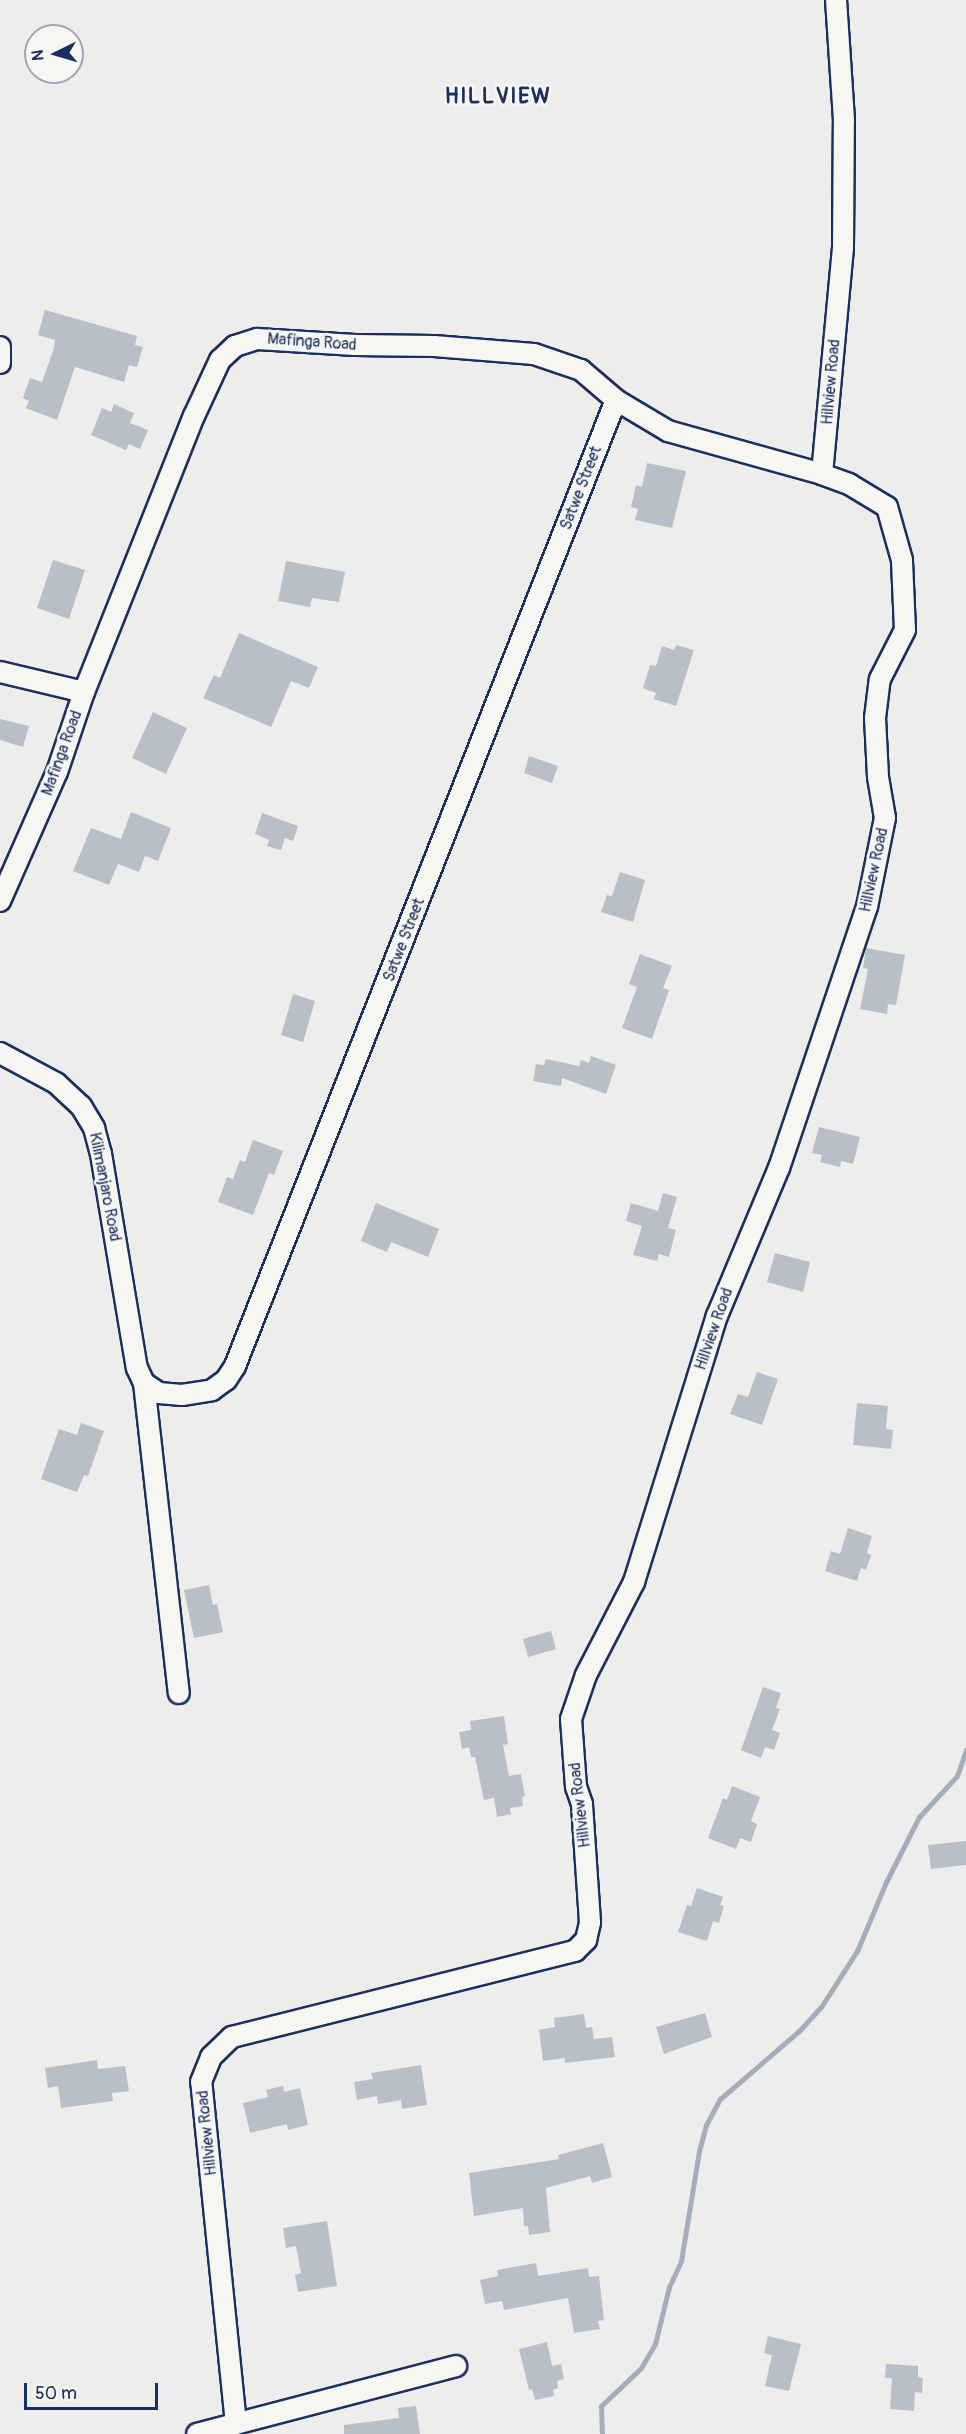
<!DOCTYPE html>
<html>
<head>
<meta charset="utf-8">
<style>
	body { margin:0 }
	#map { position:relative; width:966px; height:2434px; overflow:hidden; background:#edeeec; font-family:Pangolin,sans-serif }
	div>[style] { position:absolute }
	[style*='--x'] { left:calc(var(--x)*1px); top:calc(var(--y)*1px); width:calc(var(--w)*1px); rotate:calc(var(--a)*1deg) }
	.stream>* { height:5px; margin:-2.5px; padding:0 2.5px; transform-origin:2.5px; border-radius:2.5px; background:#a5acbc }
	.building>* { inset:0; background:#b9bfc8 }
	.roads { filter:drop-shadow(2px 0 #1b2f5e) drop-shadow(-2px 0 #1b2f5e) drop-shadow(0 2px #1b2f5e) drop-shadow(0 -2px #1b2f5e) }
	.minor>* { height:20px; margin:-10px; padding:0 10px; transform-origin:10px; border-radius:10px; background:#f6f6f2 }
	span { translate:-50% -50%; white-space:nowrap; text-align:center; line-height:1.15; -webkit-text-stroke:5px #f6f6f2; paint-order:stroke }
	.street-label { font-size:16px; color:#1b2f5e }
	.district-label { font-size:22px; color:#1b2f5e; font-weight:700; letter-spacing:1.5px }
	.north { position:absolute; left:24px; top:24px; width:60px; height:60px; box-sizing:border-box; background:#f6f6f2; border:2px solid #9ea6b7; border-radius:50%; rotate:265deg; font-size:16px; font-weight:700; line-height:24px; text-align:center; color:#1b2f5e }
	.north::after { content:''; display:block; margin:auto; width:21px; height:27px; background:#1b2f5e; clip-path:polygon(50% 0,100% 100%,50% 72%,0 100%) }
	.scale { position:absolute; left:24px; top:2383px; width:134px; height:27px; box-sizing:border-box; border:3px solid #1b2f5e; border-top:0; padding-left:8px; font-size:18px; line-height:21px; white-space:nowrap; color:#1b2f5e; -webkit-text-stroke:4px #f6f6f2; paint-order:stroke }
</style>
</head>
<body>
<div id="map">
	<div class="stream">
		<div style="--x:602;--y:2434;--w:28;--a:-92"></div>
		<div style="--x:601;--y:2406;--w:55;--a:-43.5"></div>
		<div style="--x:641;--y:2368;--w:28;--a:-60"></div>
		<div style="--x:655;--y:2344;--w:59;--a:-76.2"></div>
		<div style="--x:669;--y:2287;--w:29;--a:-65"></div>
		<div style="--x:681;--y:2261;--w:111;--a:-80.7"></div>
		<div style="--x:699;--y:2151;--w:27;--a:-75"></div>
		<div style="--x:706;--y:2125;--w:30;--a:-62"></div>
		<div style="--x:720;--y:2099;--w:106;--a:-40.8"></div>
		<div style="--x:800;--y:2030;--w:31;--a:-48"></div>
		<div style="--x:821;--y:2007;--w:67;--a:-57.3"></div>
		<div style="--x:857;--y:1951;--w:75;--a:-67.2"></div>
		<div style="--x:886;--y:1882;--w:73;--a:-63.1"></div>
		<div style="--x:919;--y:1817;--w:56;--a:-47.2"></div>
		<div style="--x:957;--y:1776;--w:28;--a:-71"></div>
	</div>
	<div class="building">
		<div style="clip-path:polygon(45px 310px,137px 336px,135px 345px,143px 347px,137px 367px,129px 365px,124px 382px,75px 367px,57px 420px,26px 408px,29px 401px,23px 398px,30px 378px,42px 382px,54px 348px,55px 340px,38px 335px)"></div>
		<div style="clip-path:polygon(114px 404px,134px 413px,130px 423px,148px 430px,140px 449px,129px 444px,126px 450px,91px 435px,102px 408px,111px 412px)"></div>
		<div style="clip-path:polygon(647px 463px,686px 471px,672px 528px,635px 520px,638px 509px,631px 507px,636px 485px,642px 487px)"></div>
		<div style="clip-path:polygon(53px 560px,85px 570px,69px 619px,37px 608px)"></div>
		<div style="clip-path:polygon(286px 561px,345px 572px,339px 602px,312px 598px,310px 607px,278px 601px)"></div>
		<div style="clip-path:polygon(239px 633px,318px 667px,309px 688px,291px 681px,271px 727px,203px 698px,214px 675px,220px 678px)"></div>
		<div style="clip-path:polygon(676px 645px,694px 650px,676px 706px,654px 699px,656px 693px,643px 688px,650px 665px,656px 666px,662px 646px,674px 650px)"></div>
		<div style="clip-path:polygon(153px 712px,187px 728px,166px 774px,132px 758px)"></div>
		<div style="clip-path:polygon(0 719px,29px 726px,23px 747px,0 740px)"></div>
		<div style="clip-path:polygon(529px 756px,558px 766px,552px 783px,524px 773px)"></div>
		<div style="clip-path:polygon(131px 812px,171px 828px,158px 861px,145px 856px,139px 872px,118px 864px,109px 885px,73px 871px,91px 828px,121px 839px)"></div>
		<div style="clip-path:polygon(262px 813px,298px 826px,293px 841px,285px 838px,281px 850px,267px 846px,269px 840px,255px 834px)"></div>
		<div style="clip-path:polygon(620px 872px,645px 880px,633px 922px,601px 912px,607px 895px,612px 896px)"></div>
		<div style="clip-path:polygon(866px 948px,905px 955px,896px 1005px,888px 1004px,887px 1014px,860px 1009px,868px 969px,863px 968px)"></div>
		<div style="clip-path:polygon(640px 954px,672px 966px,663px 988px,669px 990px,652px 1039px,622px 1028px,637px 987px,629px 984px)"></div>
		<div style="clip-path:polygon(293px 994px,315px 1001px,303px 1042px,281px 1035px)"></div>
		<div style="clip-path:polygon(591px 1056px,616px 1065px,606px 1094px,562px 1078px,561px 1086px,533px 1081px,536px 1064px,544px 1065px,546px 1059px,579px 1066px,581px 1060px,589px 1063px)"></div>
		<div style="clip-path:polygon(819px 1127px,860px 1137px,853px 1164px,841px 1161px,840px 1167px,820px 1162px,822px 1155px,812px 1153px)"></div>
		<div style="clip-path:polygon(253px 1140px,283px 1151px,274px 1175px,269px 1173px,253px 1215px,218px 1202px,227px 1177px,233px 1179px,240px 1160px,245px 1162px)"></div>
		<div style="clip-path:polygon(663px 1193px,677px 1197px,668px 1228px,676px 1230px,669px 1257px,659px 1254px,657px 1261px,633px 1255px,642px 1226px,626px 1221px,631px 1203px,658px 1211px)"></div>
		<div style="clip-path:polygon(376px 1203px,439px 1229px,428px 1257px,391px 1242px,387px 1252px,361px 1241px)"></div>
		<div style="clip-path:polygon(775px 1253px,810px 1262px,803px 1292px,767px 1282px)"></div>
		<div style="clip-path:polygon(757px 1372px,778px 1379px,762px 1425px,730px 1414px,738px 1394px,748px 1397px)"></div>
		<div style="clip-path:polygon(857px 1403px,888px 1406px,886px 1429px,893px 1430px,891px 1449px,853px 1445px)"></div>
		<div style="clip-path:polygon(81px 1423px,104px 1431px,88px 1476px,84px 1475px,77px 1492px,41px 1479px,59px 1429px,77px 1435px)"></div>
		<div style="clip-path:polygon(848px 1528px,872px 1536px,867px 1553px,871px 1555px,866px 1570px,861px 1568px,857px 1581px,825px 1571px,831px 1551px,840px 1554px)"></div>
		<div style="clip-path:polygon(209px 1585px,213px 1605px,217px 1604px,223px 1632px,194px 1638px,184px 1590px)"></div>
		<div style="clip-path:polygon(551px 1631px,556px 1649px,528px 1657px,523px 1639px)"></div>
		<div style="clip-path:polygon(763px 1687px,781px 1693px,776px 1708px,780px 1709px,772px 1730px,780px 1733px,774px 1750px,765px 1747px,761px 1758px,741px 1750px)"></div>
		<div style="clip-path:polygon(504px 1716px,508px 1744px,503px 1745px,509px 1776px,521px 1774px,525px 1796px,522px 1797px,523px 1806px,510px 1808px,511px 1814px,497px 1817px,494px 1798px,484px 1800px,475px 1757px,471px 1757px,469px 1747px,462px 1749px,459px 1732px,471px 1730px,470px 1721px)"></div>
		<div style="clip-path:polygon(732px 1786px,760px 1797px,751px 1821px,757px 1824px,751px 1842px,740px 1838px,736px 1849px,708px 1838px,723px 1798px,727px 1800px)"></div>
		<div style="clip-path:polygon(966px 1841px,966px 1865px,931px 1869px,928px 1845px)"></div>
		<div style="clip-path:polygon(697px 1888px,723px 1897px,720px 1905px,724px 1906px,719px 1923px,713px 1921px,707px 1941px,678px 1932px,687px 1905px,691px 1906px)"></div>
		<div style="clip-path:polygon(705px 2013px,712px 2037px,664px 2054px,656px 2027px)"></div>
		<div style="clip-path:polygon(584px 2014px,586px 2028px,592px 2027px,594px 2039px,612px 2037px,615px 2057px,565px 2063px,565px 2058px,543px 2061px,539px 2030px,555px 2027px,554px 2018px)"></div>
		<div style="clip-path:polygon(97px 2060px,98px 2069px,125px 2066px,129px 2091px,112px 2093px,113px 2101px,61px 2108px,58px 2086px,48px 2088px,45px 2068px)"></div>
		<div style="clip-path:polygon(421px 2065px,427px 2105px,402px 2109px,401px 2100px,378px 2104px,377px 2096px,357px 2100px,354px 2082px,373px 2079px,371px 2073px)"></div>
		<div style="clip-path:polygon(283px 2086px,284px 2092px,300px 2088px,308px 2125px,288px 2130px,287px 2124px,250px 2133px,243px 2103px,268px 2097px,266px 2090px)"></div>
		<div style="clip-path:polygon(603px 2143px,612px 2177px,592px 2183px,590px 2176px,546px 2188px,550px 2232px,529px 2235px,528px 2226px,524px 2226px,523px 2208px,474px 2216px,469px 2173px,559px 2159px,558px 2155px)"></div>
		<div style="clip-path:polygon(327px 2221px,337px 2286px,298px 2292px,295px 2275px,301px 2273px,296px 2246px,286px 2248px,283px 2228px)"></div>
		<div style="clip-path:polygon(536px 2263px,538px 2276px,588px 2268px,589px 2277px,599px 2276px,604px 2320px,598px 2321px,600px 2329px,574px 2333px,568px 2298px,504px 2310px,502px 2301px,485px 2304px,480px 2280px,498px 2276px,497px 2270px)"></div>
		<div style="clip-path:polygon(768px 2336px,801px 2344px,789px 2391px,765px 2386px,772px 2355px,764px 2353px)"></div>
		<div style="clip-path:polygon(547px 2342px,552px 2366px,561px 2364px,564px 2379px,557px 2381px,558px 2388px,553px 2390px,554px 2396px,535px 2400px,532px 2389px,529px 2390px,519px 2349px)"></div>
		<div style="clip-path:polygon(886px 2364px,918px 2366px,918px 2377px,923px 2378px,922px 2393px,915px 2392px,914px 2411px,890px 2409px,892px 2378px,885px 2378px)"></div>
		<div style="clip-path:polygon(416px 2406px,420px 2434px,344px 2434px,344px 2425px,399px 2418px,398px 2408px)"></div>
	</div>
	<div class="roads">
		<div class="minor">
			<div style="--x:0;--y:347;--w:16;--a:90"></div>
			<div style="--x:0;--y:672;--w:86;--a:13.4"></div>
			<div style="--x:0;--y:901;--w:141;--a:-66.2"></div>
			<div style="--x:57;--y:772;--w:84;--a:-71.4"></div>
			<div style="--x:84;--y:692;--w:297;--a:-68.3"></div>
			<div style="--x:194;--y:416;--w:62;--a:-65.1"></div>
			<div style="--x:220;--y:360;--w:21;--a:-43"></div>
			<div style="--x:235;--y:346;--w:23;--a:-18"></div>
			<div style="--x:257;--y:339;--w:98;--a:3.5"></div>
			<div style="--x:355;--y:345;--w:79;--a:0.7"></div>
			<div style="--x:434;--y:346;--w:100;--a:4.6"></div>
			<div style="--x:534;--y:354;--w:50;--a:18.8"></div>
			<div style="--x:581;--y:370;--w:46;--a:40.6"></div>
			<div style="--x:616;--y:400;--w:61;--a:30.8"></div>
			<div style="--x:668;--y:431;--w:160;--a:15.6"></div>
			<div style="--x:0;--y:1053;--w:64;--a:28.2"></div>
			<div style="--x:56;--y:1083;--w:34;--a:43"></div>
			<div style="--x:81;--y:1106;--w:26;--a:59"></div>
			<div style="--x:94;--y:1128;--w:27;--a:75"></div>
			<div style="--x:101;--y:1154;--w:217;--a:80.5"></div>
			<div style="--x:137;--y:1368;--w:17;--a:65"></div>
			<div style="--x:144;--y:1383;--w:18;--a:34"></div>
			<div style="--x:159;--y:1393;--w:23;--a:5"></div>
			<div style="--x:182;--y:1395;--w:30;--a:-9"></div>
			<div style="--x:212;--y:1390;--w:17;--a:-36"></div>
			<div style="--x:226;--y:1380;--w:17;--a:-57"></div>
			<div style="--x:235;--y:1366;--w:1038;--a:-68.48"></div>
			<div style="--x:144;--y:1383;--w:312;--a:83.6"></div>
			<div style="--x:236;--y:2424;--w:344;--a:-95.8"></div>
			<div style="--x:201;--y:2082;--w:27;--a:-68"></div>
			<div style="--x:211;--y:2057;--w:29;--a:-44"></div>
			<div style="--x:232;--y:2037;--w:354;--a:-14.1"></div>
			<div style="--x:575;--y:1951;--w:16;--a:-45"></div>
			<div style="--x:586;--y:1940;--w:18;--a:-77"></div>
			<div style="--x:590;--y:1922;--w:118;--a:-93.9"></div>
			<div style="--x:582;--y:1804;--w:18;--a:-109"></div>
			<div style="--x:576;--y:1787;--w:68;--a:-94.2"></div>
			<div style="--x:571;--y:1719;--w:46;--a:-71.2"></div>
			<div style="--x:586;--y:1675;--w:105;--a:-62.7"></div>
			<div style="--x:634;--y:1582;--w:279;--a:-72.7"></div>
			<div style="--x:717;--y:1316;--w:160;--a:-67.3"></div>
			<div style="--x:779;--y:1168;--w:275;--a:-71.4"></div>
			<div style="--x:867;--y:907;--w:91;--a:-78.6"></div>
			<div style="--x:885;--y:818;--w:42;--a:-99.7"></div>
			<div style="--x:878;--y:777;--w:59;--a:-92.9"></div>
			<div style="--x:875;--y:718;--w:39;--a:-83"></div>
			<div style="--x:880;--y:679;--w:55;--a:-63"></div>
			<div style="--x:905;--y:630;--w:70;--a:-92.5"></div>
			<div style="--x:902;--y:560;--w:55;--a:-105.8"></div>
			<div style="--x:887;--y:507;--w:44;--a:-148.8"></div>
			<div style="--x:849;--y:484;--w:29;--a:-160"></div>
			<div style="--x:822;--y:474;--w:227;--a:-84.7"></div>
			<div style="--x:843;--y:248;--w:128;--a:-89.6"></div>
			<div style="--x:844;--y:120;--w:120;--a:-93.8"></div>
			<div style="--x:197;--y:2434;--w:268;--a:-14.7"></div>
		</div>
	</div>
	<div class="street-label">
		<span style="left:312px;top:342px;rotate:4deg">Mafinga Road</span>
		<span style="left:831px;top:382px;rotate:-85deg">Hillview Road</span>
		<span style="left:581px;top:488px;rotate:-69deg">Satwe Street</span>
		<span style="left:62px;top:753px;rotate:-70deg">Mafinga Road</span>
		<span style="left:874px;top:870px;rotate:-78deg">Hillview Road</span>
		<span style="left:404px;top:940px;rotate:-69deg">Satwe Street</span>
		<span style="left:105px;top:1187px;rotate:79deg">Kilimanjaro Road</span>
		<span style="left:714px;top:1329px;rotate:-71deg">Hillview Road</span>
		<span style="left:580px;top:1805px;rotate:-97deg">Hillview Road</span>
		<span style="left:207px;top:2133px;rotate:-96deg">Hillview Road</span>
	</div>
	<div class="district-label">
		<span style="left:498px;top:97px">HILLVIEW</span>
	</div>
	<div class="north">N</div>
	<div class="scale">50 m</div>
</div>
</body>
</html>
